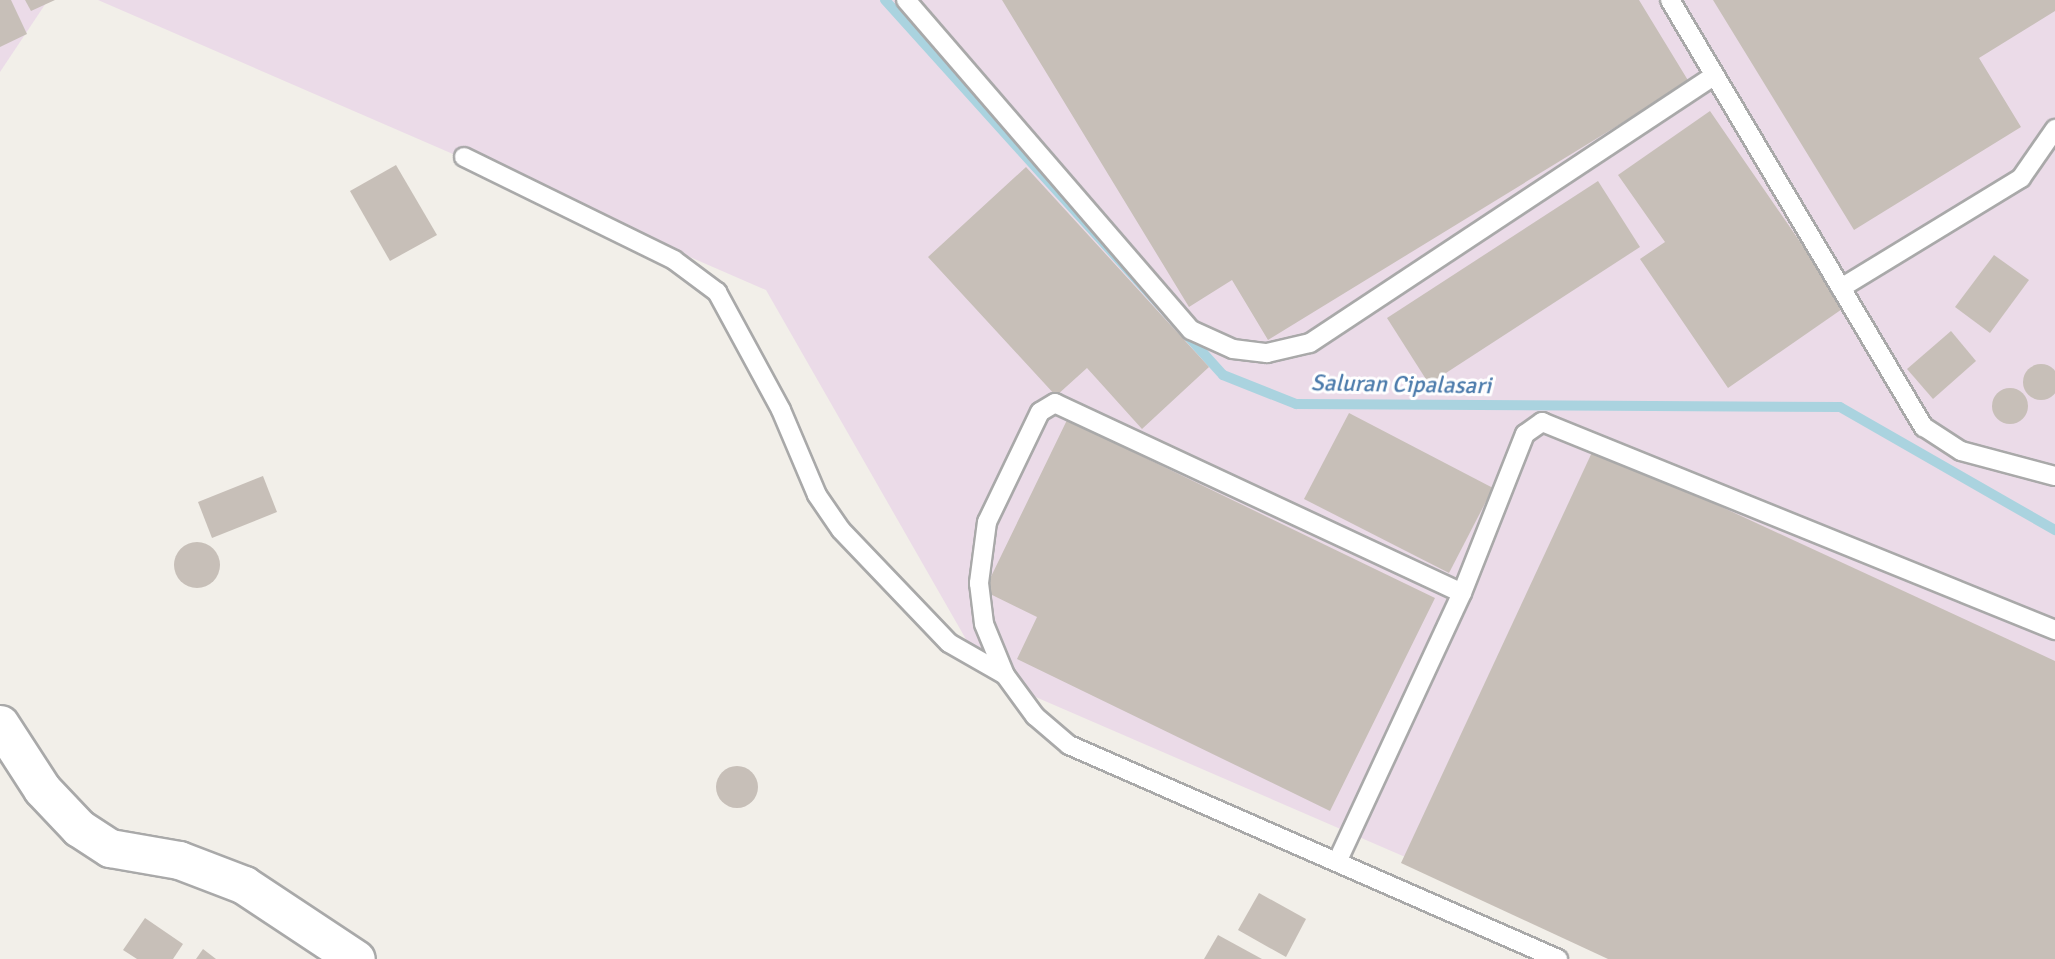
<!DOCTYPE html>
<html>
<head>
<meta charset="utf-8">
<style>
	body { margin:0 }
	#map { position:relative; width:2055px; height:959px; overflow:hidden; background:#f2efe9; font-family:Signika,sans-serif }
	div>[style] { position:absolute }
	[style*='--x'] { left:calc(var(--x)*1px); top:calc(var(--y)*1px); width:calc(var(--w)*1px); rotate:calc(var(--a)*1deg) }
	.industrial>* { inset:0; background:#ebdbe8 }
	.stream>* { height:10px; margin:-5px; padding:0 5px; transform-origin:5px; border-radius:5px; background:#aad3df }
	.building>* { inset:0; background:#c7bfb8 }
	.round { border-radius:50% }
	.roads { filter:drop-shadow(2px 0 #a9a9a9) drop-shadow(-2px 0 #a9a9a9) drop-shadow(0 2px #a9a9a9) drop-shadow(0 -2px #a9a9a9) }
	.lane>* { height:18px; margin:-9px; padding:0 9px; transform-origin:9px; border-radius:9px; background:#fff }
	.street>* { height:37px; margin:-18.5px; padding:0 18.5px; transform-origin:18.5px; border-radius:18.5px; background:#fff }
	span { translate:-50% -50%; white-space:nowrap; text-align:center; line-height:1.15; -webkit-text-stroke:6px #fff; paint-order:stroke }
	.water-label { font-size:23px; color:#4a7aab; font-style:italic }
</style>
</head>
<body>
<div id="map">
	<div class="industrial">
		<div style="clip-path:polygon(0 0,48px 0,0 72px)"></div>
		<div style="clip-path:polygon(98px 0,2055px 0,2055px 959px,1641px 959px,987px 676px,766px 290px)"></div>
	</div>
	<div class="stream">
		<div style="--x:885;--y:0;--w:505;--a:47.97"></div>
		<div style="--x:1223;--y:375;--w:79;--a:21.7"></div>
		<div style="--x:1296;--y:404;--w:544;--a:0.32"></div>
		<div style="--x:1840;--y:407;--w:248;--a:29.8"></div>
	</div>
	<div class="building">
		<div style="clip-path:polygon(0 0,11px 0,27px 34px,0 47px)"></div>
		<div style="clip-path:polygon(25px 0,55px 0,31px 11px)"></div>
		<div style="clip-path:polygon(1002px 0,1639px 0,1689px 82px,1268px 340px,1232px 280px,1189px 307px)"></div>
		<div style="clip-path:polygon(1713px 0,2055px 0,2055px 11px,1979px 58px,2021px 127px,1854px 230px)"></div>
		<div style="clip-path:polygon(1710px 111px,1845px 307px,1728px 388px,1640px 259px,1665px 242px,1618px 175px)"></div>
		<div style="clip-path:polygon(396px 165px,437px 235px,390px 261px,350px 191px)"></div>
		<div style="clip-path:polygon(1026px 167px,1209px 367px,1142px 429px,1087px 368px,1056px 396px,928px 257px)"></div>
		<div style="clip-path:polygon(1598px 181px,1640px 247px,1429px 384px,1387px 318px)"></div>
		<div style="clip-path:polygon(1994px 255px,2029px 280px,1990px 333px,1955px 307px)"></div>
		<div style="clip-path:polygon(1951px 331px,1976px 361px,1933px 399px,1907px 369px)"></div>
		<div class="round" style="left:2023px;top:364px;width:36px;height:36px"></div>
		<div class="round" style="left:1992px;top:388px;width:36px;height:36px"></div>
		<div style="clip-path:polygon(1349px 413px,1493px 488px,1449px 573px,1304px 499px)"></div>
		<div style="clip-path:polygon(1067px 420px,1435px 598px,1330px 811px,1017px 659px,1037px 617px,984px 591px)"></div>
		<div style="clip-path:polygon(1594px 448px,2055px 661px,2055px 959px,1608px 959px,1401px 863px)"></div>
		<div style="clip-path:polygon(263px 476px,277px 512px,212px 538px,198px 502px)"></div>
		<div class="round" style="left:174px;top:542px;width:46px;height:46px"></div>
		<div class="round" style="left:716px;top:766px;width:42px;height:42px"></div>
		<div style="clip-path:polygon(1259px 893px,1306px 919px,1286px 957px,1238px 930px)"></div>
		<div style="clip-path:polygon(145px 918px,183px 944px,173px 959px,137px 959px,123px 950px)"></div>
		<div style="clip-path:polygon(1218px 935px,1262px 959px,1204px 959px)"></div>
		<div style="clip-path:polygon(203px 949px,216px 959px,196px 959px)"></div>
	</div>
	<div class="roads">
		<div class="lane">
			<div style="--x:906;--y:0;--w:436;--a:49.2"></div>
			<div style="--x:1191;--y:330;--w:46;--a:24.3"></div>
			<div style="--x:1233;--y:349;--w:34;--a:7"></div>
			<div style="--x:1267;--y:353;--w:44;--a:-13.1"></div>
			<div style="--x:1310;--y:343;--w:484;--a:-33.5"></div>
			<div style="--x:1670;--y:0;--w:497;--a:59.3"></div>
			<div style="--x:1924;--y:427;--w:44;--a:33"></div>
			<div style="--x:1961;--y:451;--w:97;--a:14.9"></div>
			<div style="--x:464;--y:157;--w:234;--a:26.1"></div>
			<div style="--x:674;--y:260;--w:54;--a:36.7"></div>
			<div style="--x:717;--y:292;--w:134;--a:61.5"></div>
			<div style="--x:781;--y:410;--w:92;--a:67"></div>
			<div style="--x:817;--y:495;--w:42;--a:55.6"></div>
			<div style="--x:841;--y:530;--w:156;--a:46.3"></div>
			<div style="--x:949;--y:643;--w:64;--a:29.7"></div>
			<div style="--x:1841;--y:288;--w:211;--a:-31.4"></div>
			<div style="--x:2021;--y:178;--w:60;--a:-55.2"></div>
			<div style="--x:1462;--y:593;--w:449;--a:-155"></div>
			<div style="--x:1055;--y:403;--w:17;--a:149"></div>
			<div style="--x:1040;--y:412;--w:122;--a:115.7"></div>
			<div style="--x:987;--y:522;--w:62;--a:97.5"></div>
			<div style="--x:979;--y:583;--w:41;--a:83"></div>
			<div style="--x:984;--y:624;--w:55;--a:67.6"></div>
			<div style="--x:1005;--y:675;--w:51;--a:53.8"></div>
			<div style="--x:1035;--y:716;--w:45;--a:40.5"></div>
			<div style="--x:1069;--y:745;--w:534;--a:23.64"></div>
			<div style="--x:1338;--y:860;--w:294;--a:-65.1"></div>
			<div style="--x:1462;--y:593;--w:171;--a:-68.4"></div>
			<div style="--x:1525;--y:434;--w:21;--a:-35"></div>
			<div style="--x:1542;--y:422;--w:554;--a:22.07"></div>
		</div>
		<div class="street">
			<div style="--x:0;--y:724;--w:77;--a:57.1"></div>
			<div style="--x:42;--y:789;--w:54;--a:46.5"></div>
			<div style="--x:79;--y:828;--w:37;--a:33"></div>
			<div style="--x:110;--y:848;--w:70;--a:9.9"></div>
			<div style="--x:179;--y:860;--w:70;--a:21"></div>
			<div style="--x:244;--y:885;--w:134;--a:33.5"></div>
		</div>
	</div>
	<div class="water-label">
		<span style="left:1401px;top:385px;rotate:1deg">Saluran Cipalasari</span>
	</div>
</div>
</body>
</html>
